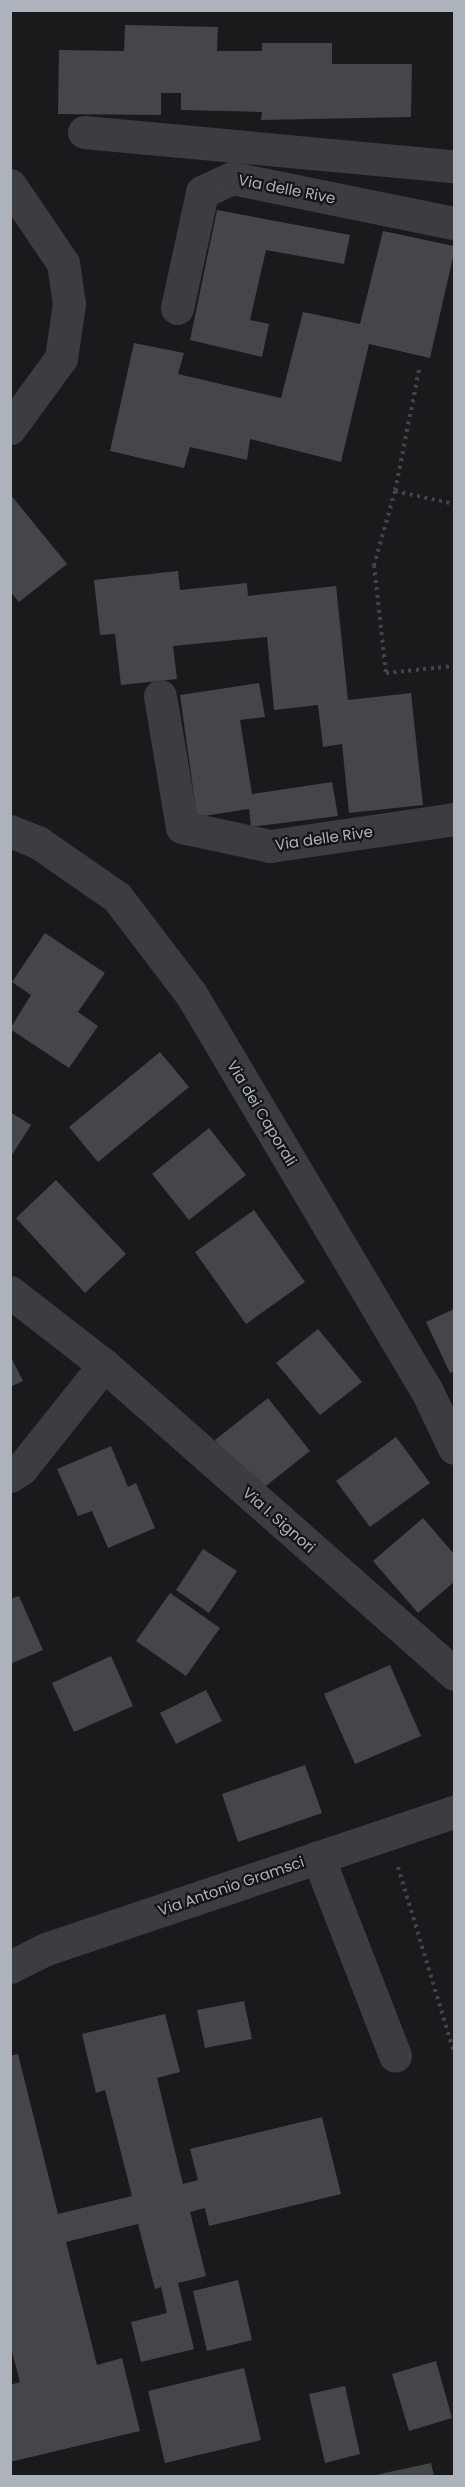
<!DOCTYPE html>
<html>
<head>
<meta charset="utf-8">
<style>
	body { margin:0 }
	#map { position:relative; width:465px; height:2487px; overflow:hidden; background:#1a1a1d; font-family:Poppins,sans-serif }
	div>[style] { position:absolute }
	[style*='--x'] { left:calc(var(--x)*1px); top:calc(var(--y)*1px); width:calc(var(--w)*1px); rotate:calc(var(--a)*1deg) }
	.building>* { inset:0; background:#44464a }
	.path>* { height:4px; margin-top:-2px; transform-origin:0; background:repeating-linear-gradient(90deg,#414449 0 3px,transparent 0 7.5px) }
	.minor>* { height:33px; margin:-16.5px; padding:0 16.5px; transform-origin:16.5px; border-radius:16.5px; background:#3b3d42 }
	span { translate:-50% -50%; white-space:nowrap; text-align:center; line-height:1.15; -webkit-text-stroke:4.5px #151518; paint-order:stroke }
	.street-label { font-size:15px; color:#acb3bd }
	.frame { position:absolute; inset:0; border:12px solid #acb3bd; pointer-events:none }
</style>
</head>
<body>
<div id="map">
	<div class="building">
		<div style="clip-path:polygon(125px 25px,218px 27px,217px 51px,262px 51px,262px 43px,332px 43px,332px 64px,412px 64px,411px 117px,261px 120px,262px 112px,181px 110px,181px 93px,161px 93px,161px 115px,58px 114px,59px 50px,124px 51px)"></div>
		<div style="clip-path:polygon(217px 210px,350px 235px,344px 264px,266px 250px,250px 320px,269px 324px,262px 357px,190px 340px)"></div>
		<div style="clip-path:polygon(383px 231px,454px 246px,454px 253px,430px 358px,369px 344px,341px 462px,250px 439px,247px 460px,190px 447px,184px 468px,110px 451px,134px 343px,184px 353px,178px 374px,281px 398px,303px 312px,360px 324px)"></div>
		<div style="clip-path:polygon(10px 494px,67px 564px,19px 602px,10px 591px)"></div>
		<div style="clip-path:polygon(178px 571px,180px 590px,247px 583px,248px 596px,336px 586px,348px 700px,411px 693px,423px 805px,349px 813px,342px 744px,323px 747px,318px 705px,274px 710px,267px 637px,173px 646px,177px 679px,121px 685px,115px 634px,100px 635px,94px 580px)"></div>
		<div style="clip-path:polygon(259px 683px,265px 717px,240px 720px,252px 794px,332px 782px,338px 816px,251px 827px,249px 809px,197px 817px,180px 695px)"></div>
		<div style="clip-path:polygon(45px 933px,105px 973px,78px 1012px,98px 1026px,69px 1068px,10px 1029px,31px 995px,12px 982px)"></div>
		<div style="clip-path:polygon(160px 1052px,189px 1087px,98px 1162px,69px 1127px)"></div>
		<div style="clip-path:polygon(10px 1112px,31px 1125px,10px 1158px)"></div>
		<div style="clip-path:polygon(209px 1128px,246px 1175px,189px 1220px,152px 1174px)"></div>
		<div style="clip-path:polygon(56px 1180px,126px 1254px,85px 1293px,16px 1218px)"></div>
		<div style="clip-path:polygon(254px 1210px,305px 1282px,246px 1324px,195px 1252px)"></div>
		<div style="clip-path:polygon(454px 1309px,454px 1371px,450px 1373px,426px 1322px)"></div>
		<div style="clip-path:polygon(318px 1329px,362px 1382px,320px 1415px,276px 1363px)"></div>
		<div style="clip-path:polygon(10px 1355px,23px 1381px,10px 1387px)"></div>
		<div style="clip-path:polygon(268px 1398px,310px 1451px,257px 1493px,215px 1440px)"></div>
		<div style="clip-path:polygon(396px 1437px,430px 1483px,370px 1527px,336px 1481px)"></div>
		<div style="clip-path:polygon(111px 1446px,128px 1487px,136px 1483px,155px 1528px,108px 1548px,92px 1511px,78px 1516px,57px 1469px)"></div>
		<div style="clip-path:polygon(423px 1518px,454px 1554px,454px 1582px,418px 1613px,373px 1561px)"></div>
		<div style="clip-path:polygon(203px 1549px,237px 1571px,209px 1613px,176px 1590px)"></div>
		<div style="clip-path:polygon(170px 1593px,220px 1628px,186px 1676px,136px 1641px)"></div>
		<div style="clip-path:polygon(19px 1596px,43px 1650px,10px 1664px,10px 1599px)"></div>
		<div style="clip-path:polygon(111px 1656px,133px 1706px,74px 1732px,52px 1683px)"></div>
		<div style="clip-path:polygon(390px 1665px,421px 1736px,355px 1764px,324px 1694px)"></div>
		<div style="clip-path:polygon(206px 1690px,222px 1721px,176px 1744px,160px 1713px)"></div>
		<div style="clip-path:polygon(305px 1765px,322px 1813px,238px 1842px,222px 1794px)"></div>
		<div style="clip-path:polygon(244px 2001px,252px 2039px,205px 2048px,197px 2010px)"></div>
		<div style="clip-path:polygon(165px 2014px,180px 2072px,157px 2078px,183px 2184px,198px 2180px,190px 2149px,322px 2117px,341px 2194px,209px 2226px,205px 2208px,190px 2212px,206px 2276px,178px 2283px,194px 2349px,141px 2362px,131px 2322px,167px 2313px,161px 2287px,155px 2289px,138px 2224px,66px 2242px,97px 2365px,122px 2358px,140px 2431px,10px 2462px,10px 2385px,20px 2382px,10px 2344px,10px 2056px,18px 2054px,58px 2214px,132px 2196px,105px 2090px,96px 2093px,82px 2034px)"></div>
		<div style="clip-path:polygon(238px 2280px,252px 2340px,207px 2351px,193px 2291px)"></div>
		<div style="clip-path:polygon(436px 2361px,452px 2418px,409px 2431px,392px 2374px)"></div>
		<div style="clip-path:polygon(244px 2368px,261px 2440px,165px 2463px,148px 2391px)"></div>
		<div style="clip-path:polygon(345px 2386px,360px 2454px,325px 2463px,309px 2394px)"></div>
		<div style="clip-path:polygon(431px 2463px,434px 2476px,371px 2476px)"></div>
	</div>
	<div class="path">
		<div style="--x:419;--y:370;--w:123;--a:101.2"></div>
		<div style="--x:395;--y:491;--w:77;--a:105.8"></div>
		<div style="--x:374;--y:565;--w:109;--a:83.7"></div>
		<div style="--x:386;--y:673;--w:68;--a:-5.9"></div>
		<div style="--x:395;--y:491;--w:60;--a:12.4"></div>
		<div style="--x:398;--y:1867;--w:194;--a:73.2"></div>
	</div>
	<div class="minor">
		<div style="--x:84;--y:132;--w:372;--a:5.3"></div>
		<div style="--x:10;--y:185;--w:94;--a:55.8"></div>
		<div style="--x:63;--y:263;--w:41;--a:81.7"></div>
		<div style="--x:69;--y:304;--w:55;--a:98.4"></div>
		<div style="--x:61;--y:358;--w:87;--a:126.1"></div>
		<div style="--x:177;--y:308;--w:119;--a:-77.8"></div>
		<div style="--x:202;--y:192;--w:33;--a:-25"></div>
		<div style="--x:232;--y:178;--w:227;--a:11.5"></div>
		<div style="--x:160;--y:696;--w:133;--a:80.5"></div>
		<div style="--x:182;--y:827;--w:90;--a:12.2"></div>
		<div style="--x:270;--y:846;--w:186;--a:-8.3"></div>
		<div style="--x:10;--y:831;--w:31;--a:22"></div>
		<div style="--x:39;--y:843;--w:95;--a:34.7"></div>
		<div style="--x:117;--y:897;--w:122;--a:52.7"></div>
		<div style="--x:191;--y:994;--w:460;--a:59.3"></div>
		<div style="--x:426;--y:1389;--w:65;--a:64.6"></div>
		<div style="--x:10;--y:1292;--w:119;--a:37.8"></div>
		<div style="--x:104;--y:1365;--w:467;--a:41.4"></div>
		<div style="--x:10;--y:1476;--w:13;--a:-32"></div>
		<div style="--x:21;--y:1469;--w:133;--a:-51.4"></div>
		<div style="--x:318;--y:1857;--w:213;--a:68.8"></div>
		<div style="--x:10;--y:1967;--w:40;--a:-26.6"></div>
		<div style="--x:46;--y:1949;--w:430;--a:-18.6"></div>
	</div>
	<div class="street-label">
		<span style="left:287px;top:189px;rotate:11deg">Via delle Rive</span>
		<span style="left:324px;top:838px;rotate:-8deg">Via delle Rive</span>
		<span style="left:262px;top:1113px;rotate:59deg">Via dei Caporali</span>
		<span style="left:279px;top:1520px;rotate:41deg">Via I. Signori</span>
		<span style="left:231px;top:1886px;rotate:-19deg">Via Antonio Gramsci</span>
	</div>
	<div class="frame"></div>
</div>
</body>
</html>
